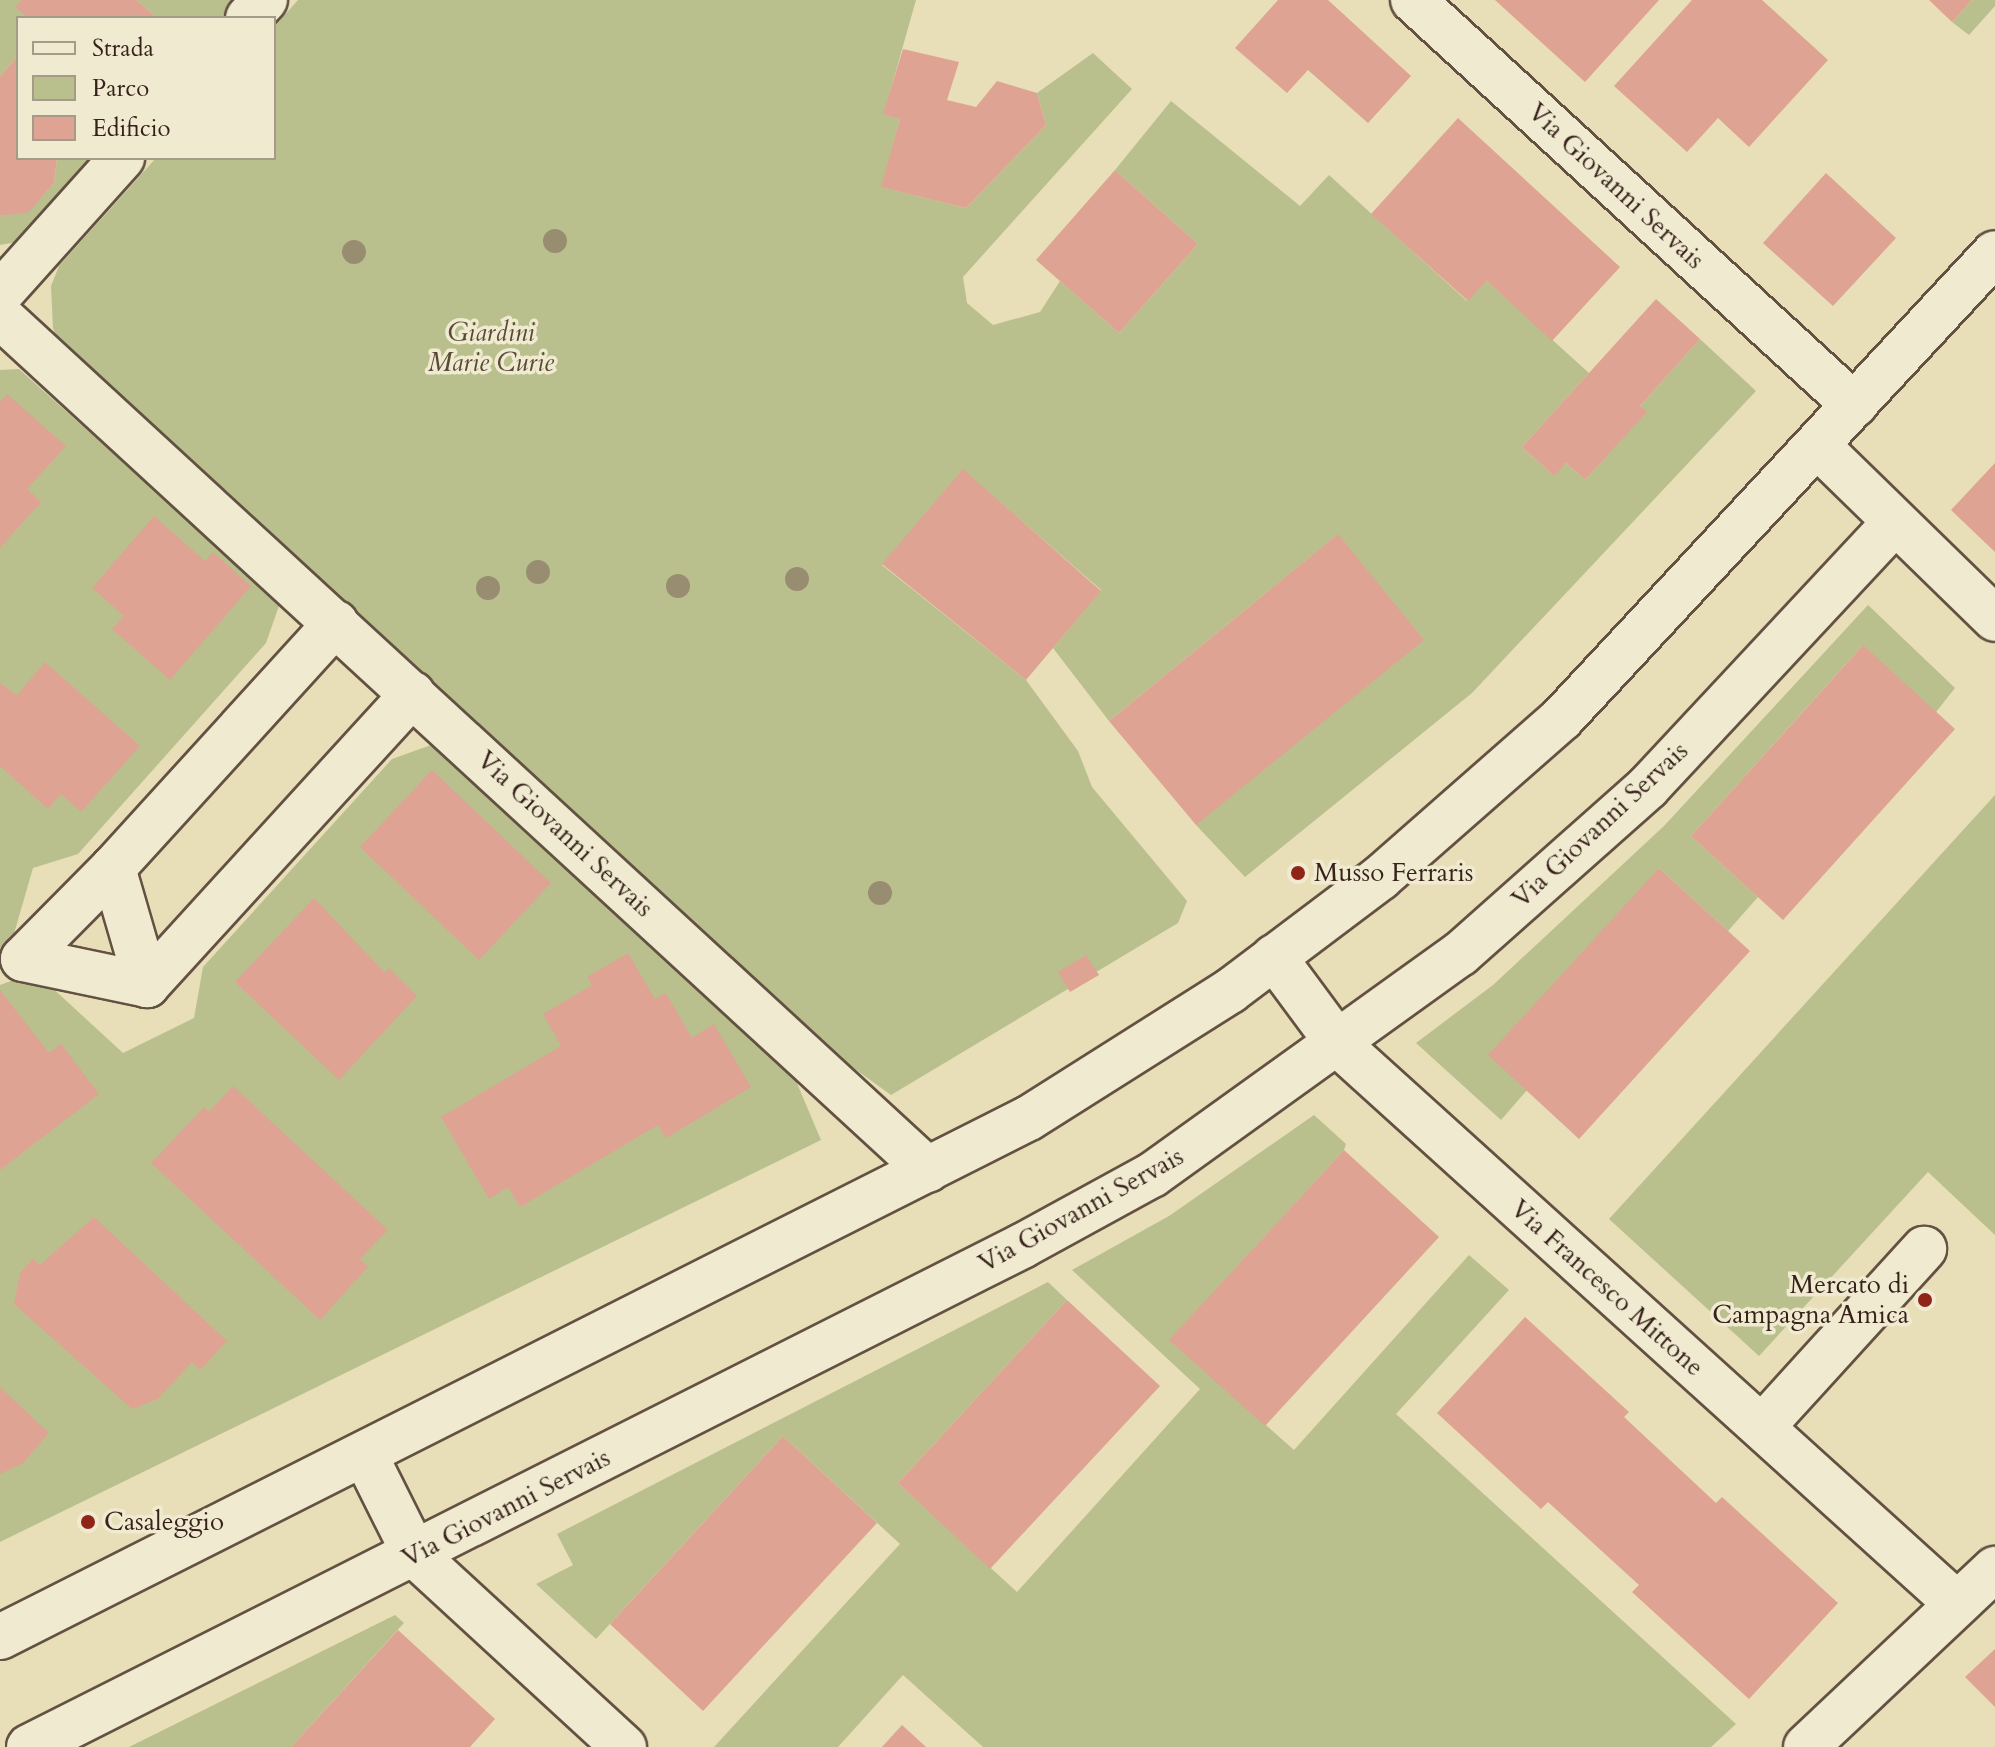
<!DOCTYPE html>
<html>
<head>
<meta charset="utf-8">
<style>
	body { margin:0 }
	#map { position:relative; width:1995px; height:1747px; overflow:hidden; background:#e8deb8; font-family:Cardo,serif }
	div>[style] { position:absolute }
	[style*='--x'] { left:calc(var(--x)*1px); top:calc(var(--y)*1px); width:calc(var(--w)*1px); rotate:calc(var(--a)*1deg) }
	.green>* { inset:0; background:#b9c08d }
	.building>* { inset:0; background:#dea392 }
	.roads { filter:drop-shadow(2px 0 #635142) drop-shadow(-2px 0 #635142) drop-shadow(0 2px #635142) drop-shadow(0 -2px #635142) }
	.minor>* { height:44px; margin:-22px; padding:0 22px; transform-origin:22px; border-radius:22px; background:#f0ead1 }
	.trees>* { width:24px; height:24px; margin:-12px; border-radius:50%; background:#998d71 }
	.dots>* { width:22px; height:22px; translate:-50% -50%; box-sizing:border-box; border:4px solid #f0ead1; border-radius:50% }
	span { translate:-50% -50%; white-space:nowrap; text-align:center; line-height:1.15; -webkit-text-stroke:7px #f0ead1; paint-order:stroke }
	.street-label { font-size:26px; color:#37221a }
	.park-label { font-size:26px; color:#584a37; font-style:italic }
	.poi-label { font-size:26px; color:#37221a }
	.left { translate:0 -50%; text-align:left }
	.right { translate:-100% -50%; text-align:right }
	.legend { position:absolute; left:16px; top:16px; width:260px; height:144px; box-sizing:border-box; background:#f0ead1; border:2px solid #a69a88; margin:0; padding:10px 14px; list-style:none; font-size:24px; color:#37221a }
	.legend li { display:flex; align-items:center; gap:16px; height:40px }
	.legend b { width:40px; border:2px solid #a69a88 }
</style>
</head>
<body>
<div id="map">
	<div class="green">
		<div style="clip-path:polygon(0 0,21px 0,16px 7px,28px 18px,18px 18px,18px 56px,0 76px)"></div>
		<div style="clip-path:polygon(137px 0,237px 0,221px 18px,157px 18px)"></div>
		<div style="clip-path:polygon(298px 0,916px 0,884px 113px,900px 119px,882px 187px,966px 208px,1046px 125px,1037px 93px,1093px 53px,1132px 89px,963px 277px,967px 303px,993px 325px,1040px 312px,1060px 281px,1119px 333px,1198px 244px,1115px 170px,1171px 101px,1300px 206px,1329px 175px,1467px 301px,1487px 281px,1589px 373px,1522px 447px,1553px 475px,1566px 463px,1585px 480px,1646px 412px,1640px 406px,1700px 339px,1756px 391px,1472px 693px,1245px 877px,1196px 825px,1337px 535px,1109px 721px,1053px 648px,1101px 590px,963px 470px,882px 565px,1026px 680px,1078px 751px,1092px 787px,1187px 901px,1178px 923px,891px 1095px,841px 1059px,59px 343px,53px 328px,51px 286px,59px 266px,156px 158px,274px 158px,274px 27px)"></div>
		<div style="clip-path:polygon(1972px 0,1995px 0,1995px 6px,1969px 35px,1952px 22px)"></div>
		<div style="clip-path:polygon(57px 158px,94px 158px,17px 242px,0 245px,0 216px,29px 211px,54px 183px)"></div>
		<div style="clip-path:polygon(19px 369px,280px 603px,266px 643px,78px 854px,33px 868px,11px 944px,0 948px,0 370px)"></div>
		<div style="clip-path:polygon(1868px 605px,1955px 688px,1936px 712px,1862px 646px,1691px 836px,1758px 897px,1728px 931px,1659px 868px,1527px 1090px,1501px 1120px,1416px 1043px,1493px 985px,1664px 826px)"></div>
		<div style="clip-path:polygon(431px 745px,796px 1081px,821px 1140px,0 1542px,0 985px,35px 972px,123px 1053px,194px 1018px,203px 967px,392px 759px)"></div>
		<div style="clip-path:polygon(1995px 795px,1995px 1235px,1928px 1172px,1759px 1356px,1609px 1219px)"></div>
		<div style="clip-path:polygon(1314px 1115px,1346px 1144px,1344px 1150px,1170px 1340px,1294px 1450px,1469px 1255px,1509px 1290px,1396px 1414px,1736px 1724px,1711px 1747px,983px 1747px,903px 1675px,838px 1747px,714px 1747px,900px 1544px,783px 1436px,596px 1639px,536px 1584px,573px 1565px,557px 1534px,1048px 1282px,1067px 1300px,898px 1483px,1017px 1592px,1200px 1389px,1072px 1270px,1169px 1216px)"></div>
		<div style="clip-path:polygon(395px 1615px,404px 1623px,291px 1747px,129px 1747px)"></div>
	</div>
	<div class="building">
		<div style="clip-path:polygon(21px 0,137px 0,157px 18px,28px 18px,15px 7px)"></div>
		<div style="clip-path:polygon(1278px 0,1328px 0,1411px 76px,1368px 123px,1308px 70px,1287px 93px,1235px 48px)"></div>
		<div style="clip-path:polygon(1495px 0,1659px 0,1585px 82px)"></div>
		<div style="clip-path:polygon(1692px 0,1762px 0,1828px 60px,1749px 147px,1718px 118px,1687px 152px,1614px 86px)"></div>
		<div style="clip-path:polygon(1929px 0,1972px 0,1952px 22px)"></div>
		<div style="clip-path:polygon(903px 49px,959px 62px,947px 100px,976px 107px,997px 81px,1037px 93px,1046px 125px,966px 208px,881px 187px,900px 119px,883px 114px)"></div>
		<div style="clip-path:polygon(18px 56px,18px 158px,57px 158px,54px 183px,29px 212px,0 216px,0 76px)"></div>
		<div style="clip-path:polygon(1458px 118px,1620px 267px,1552px 341px,1487px 281px,1468px 301px,1371px 214px)"></div>
		<div style="clip-path:polygon(1115px 170px,1198px 244px,1119px 333px,1036px 260px)"></div>
		<div style="clip-path:polygon(1826px 173px,1896px 238px,1833px 306px,1763px 243px)"></div>
		<div style="clip-path:polygon(1656px 299px,1700px 339px,1640px 406px,1647px 412px,1585px 480px,1566px 463px,1554px 476px,1522px 447px)"></div>
		<div style="clip-path:polygon(7px 394px,66px 446px,27px 489px,41px 502px,0 548px,0 402px)"></div>
		<div style="clip-path:polygon(1995px 463px,1995px 552px,1951px 510px)"></div>
		<div style="clip-path:polygon(963px 469px,1101px 591px,1026px 680px,882px 564px)"></div>
		<div style="clip-path:polygon(154px 516px,205px 561px,213px 552px,251px 586px,170px 680px,112px 629px,124px 616px,92px 588px)"></div>
		<div style="clip-path:polygon(1338px 534px,1424px 640px,1196px 825px,1109px 721px)"></div>
		<div style="clip-path:polygon(1863px 645px,1955px 729px,1783px 920px,1691px 836px)"></div>
		<div style="clip-path:polygon(45px 662px,140px 746px,81px 812px,61px 794px,48px 809px,0 766px,0 683px,17px 695px)"></div>
		<div style="clip-path:polygon(432px 770px,551px 883px,479px 960px,360px 847px)"></div>
		<div style="clip-path:polygon(1659px 868px,1750px 951px,1579px 1139px,1488px 1055px)"></div>
		<div style="clip-path:polygon(314px 898px,385px 973px,389px 968px,417px 996px,339px 1080px,235px 982px)"></div>
		<div style="clip-path:polygon(628px 953px,655px 999px,666px 993px,692px 1038px,714px 1024px,751px 1087px,666px 1138px,658px 1125px,520px 1207px,508px 1187px,489px 1199px,441px 1117px,561px 1046px,543px 1014px,592px 985px,587px 977px)"></div>
		<div style="clip-path:polygon(1086px 955px,1099px 975px,1070px 992px,1058px 972px)"></div>
		<div style="clip-path:polygon(0 990px,49px 1053px,61px 1044px,99px 1094px,0 1170px)"></div>
		<div style="clip-path:polygon(233px 1086px,388px 1230px,360px 1259px,368px 1267px,320px 1320px,151px 1163px,204px 1107px,209px 1112px)"></div>
		<div style="clip-path:polygon(1344px 1150px,1439px 1237px,1265px 1426px,1169px 1340px)"></div>
		<div style="clip-path:polygon(94px 1217px,227px 1341px,200px 1370px,192px 1362px,158px 1399px,132px 1409px,14px 1304px,20px 1273px,33px 1259px,40px 1265px)"></div>
		<div style="clip-path:polygon(1067px 1300px,1160px 1386px,990px 1569px,898px 1483px)"></div>
		<div style="clip-path:polygon(1525px 1317px,1629px 1412px,1624px 1417px,1716px 1503px,1722px 1497px,1838px 1603px,1749px 1699px,1632px 1592px,1639px 1585px,1548px 1502px,1541px 1509px,1437px 1413px)"></div>
		<div style="clip-path:polygon(0 1387px,49px 1433px,23px 1463px,0 1474px)"></div>
		<div style="clip-path:polygon(783px 1436px,877px 1523px,703px 1711px,610px 1624px)"></div>
		<div style="clip-path:polygon(398px 1630px,495px 1719px,470px 1747px,291px 1747px)"></div>
		<div style="clip-path:polygon(1995px 1649px,1995px 1707px,1965px 1677px)"></div>
		<div style="clip-path:polygon(902px 1725px,926px 1747px,882px 1747px)"></div>
	</div>
	<div class="roads">
		<div class="minor">
			<div style="--x:1413;--y:0;--w:599;--a:42.56"></div>
			<div style="--x:248;--y:18;--w:25;--a:-47"></div>
			<div style="--x:0;--y:294;--w:183;--a:-48.1"></div>
			<div style="--x:0;--y:316;--w:1261;--a:42.62"></div>
			<div style="--x:1817;--y:445;--w:249;--a:44.3"></div>
			<div style="--x:336;--y:623;--w:331;--a:132.3"></div>
			<div style="--x:113;--y:868;--w:128;--a:134.7"></div>
			<div style="--x:23;--y:959;--w:127;--a:11.8"></div>
			<div style="--x:147;--y:985;--w:394;--a:-47.6"></div>
			<div style="--x:113;--y:868;--w:122;--a:73.8"></div>
			<div style="--x:1274;--y:957;--w:109;--a:53.5"></div>
			<div style="--x:1339;--y:1045;--w:833;--a:42.13"></div>
			<div style="--x:1762;--y:1427;--w:241;--a:-47.7"></div>
			<div style="--x:365;--y:1455;--w:112;--a:63.4"></div>
			<div style="--x:415;--y:1555;--w:284;--a:42.6"></div>
			<div style="--x:0;--y:1637;--w:1152;--a:-26.77"></div>
			<div style="--x:1029;--y:1118;--w:238;--a:-32.3"></div>
			<div style="--x:1230;--y:991;--w:188;--a:-37"></div>
			<div style="--x:1380;--y:878;--w:242;--a:-41.3"></div>
			<div style="--x:1562;--y:718;--w:635;--a:-47.04"></div>
			<div style="--x:29;--y:1747;--w:1114;--a:-26.77"></div>
			<div style="--x:1024;--y:1245;--w:146;--a:-28.7"></div>
			<div style="--x:1152;--y:1175;--w:379;--a:-35.7"></div>
			<div style="--x:1460;--y:954;--w:251;--a:-41.6"></div>
			<div style="--x:1648;--y:787;--w:362;--a:-47"></div>
			<div style="--x:1806;--y:1747;--w:260;--a:-43.3"></div>
		</div>
	</div>
	<div class="trees">
		<div style="left:555px;top:241px"></div>
		<div style="left:354px;top:252px"></div>
		<div style="left:538px;top:572px"></div>
		<div style="left:797px;top:579px"></div>
		<div style="left:678px;top:586px"></div>
		<div style="left:488px;top:588px"></div>
		<div style="left:880px;top:893px"></div>
	</div>
	<div class="dots">
		<div style="left:1298px;top:873px;background:#8f2418"></div>
		<div style="left:1925px;top:1300px;background:#8f2418"></div>
		<div style="left:88px;top:1522px;background:#8f2418"></div>
	</div>
	<div class="street-label">
		<span style="left:1616px;top:186px;rotate:43deg">Via Giovanni Servais</span>
		<span style="left:1600px;top:825px;rotate:-43deg">Via Giovanni Servais</span>
		<span style="left:565px;top:834px;rotate:43deg">Via Giovanni Servais</span>
		<span style="left:1081px;top:1210px;rotate:-29deg">Via Giovanni Servais</span>
		<span style="left:1607px;top:1288px;rotate:42deg">Via Francesco Mittone</span>
		<span style="left:506px;top:1508px;rotate:-27deg">Via Giovanni Servais</span>
	</div>
	<div class="park-label">
		<span style="left:491px;top:348px">Giardini<br>Marie Curie</span>
	</div>
	<div class="poi-label">
		<span class="left" style="left:1314px;top:873px">Musso Ferraris</span>
		<span class="right" style="left:1909px;top:1300px">Mercato di<br>Campagna Amica</span>
		<span class="left" style="left:104px;top:1522px">Casaleggio</span>
	</div>
	<ul class="legend">
	<li><b style="height:10px;background:#f0ead1"></b>Strada</li>
	<li><b style="height:22px;background:#b9c08d"></b>Parco</li>
	<li><b style="height:22px;background:#dea392"></b>Edificio</li>
	</ul>
</div>
</body>
</html>
